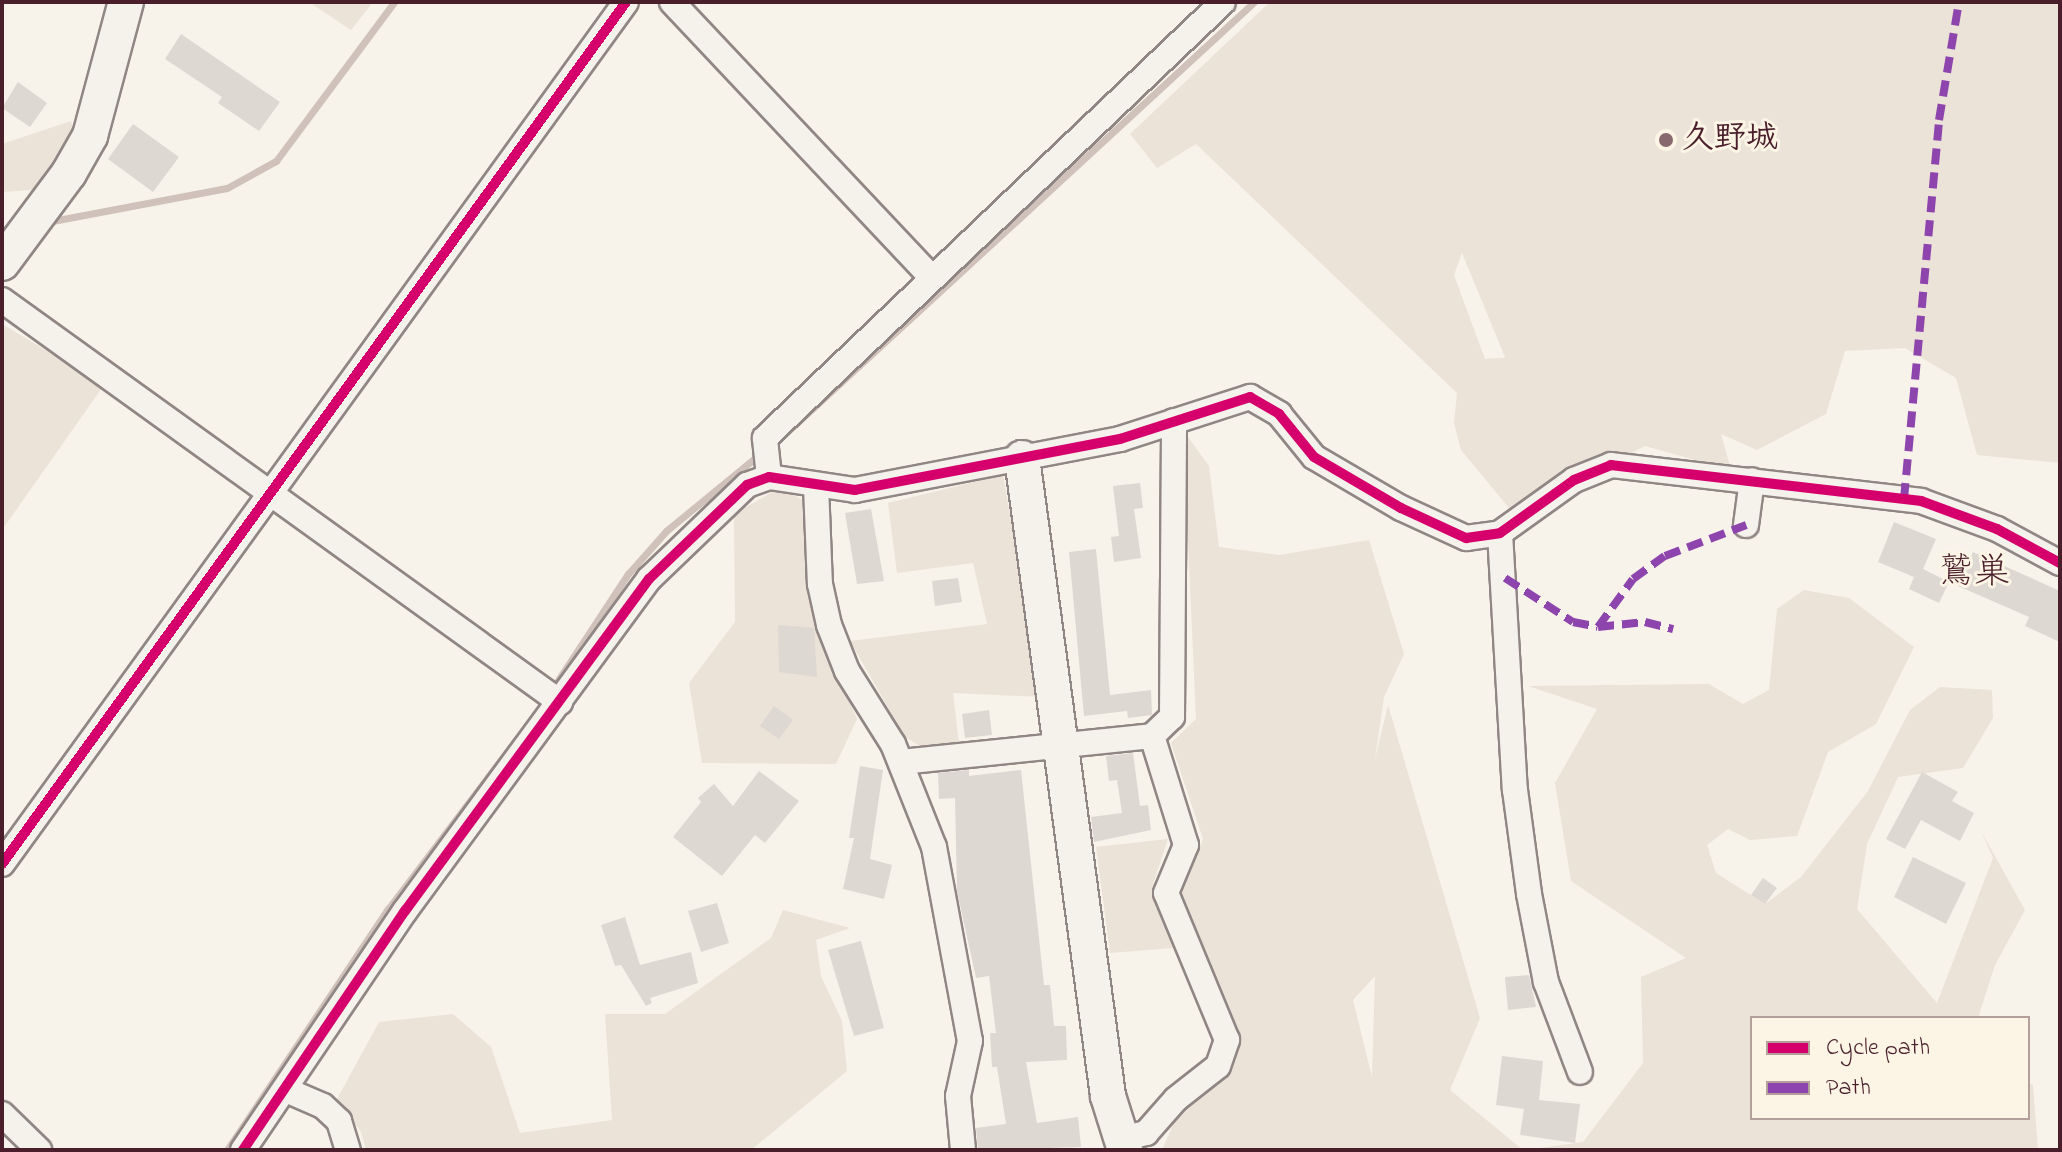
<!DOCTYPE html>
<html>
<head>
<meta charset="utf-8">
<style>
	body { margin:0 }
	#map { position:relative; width:2062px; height:1152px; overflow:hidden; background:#f7f3ea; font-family:"Indie Flower","Klee One",sans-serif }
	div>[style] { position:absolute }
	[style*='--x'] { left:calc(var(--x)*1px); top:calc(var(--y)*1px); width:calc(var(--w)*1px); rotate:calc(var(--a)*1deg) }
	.green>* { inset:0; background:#ebe2d8 }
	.stream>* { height:7px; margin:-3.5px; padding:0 3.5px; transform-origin:3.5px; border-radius:3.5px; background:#d0c1ba }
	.building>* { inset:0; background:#ddd8d2 }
	.roads { filter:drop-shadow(2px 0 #908684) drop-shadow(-2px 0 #908684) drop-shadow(0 2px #908684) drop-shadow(0 -2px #908684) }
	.street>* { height:24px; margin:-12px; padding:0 12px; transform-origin:12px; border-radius:12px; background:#f5f2ec }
	.secondary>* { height:34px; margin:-17px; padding:0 17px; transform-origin:17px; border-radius:17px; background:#f5f2ec }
	.quiet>* { height:8px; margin-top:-4px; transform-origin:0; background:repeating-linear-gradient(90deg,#8e44ad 0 16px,transparent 0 24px) }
	.cycleway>* { height:10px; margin:-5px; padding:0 5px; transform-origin:5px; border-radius:5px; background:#d6006c }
	.dots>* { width:22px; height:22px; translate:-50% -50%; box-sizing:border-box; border:4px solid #fcf5e5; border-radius:50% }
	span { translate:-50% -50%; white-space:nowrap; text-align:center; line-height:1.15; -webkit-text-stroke:6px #fcf5e5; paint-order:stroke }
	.poi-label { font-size:32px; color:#4a1f2b; font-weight:700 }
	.left { translate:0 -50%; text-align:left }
	.quarter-label { font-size:36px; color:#4a1f2b }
	.frame { position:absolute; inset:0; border:4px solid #4a1f2b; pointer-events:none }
	.legend { position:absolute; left:1750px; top:1016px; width:280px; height:104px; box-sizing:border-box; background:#fcf5e5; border:2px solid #b59f9b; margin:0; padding:10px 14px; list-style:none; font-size:24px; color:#4a1f2b }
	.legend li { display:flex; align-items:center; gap:16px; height:40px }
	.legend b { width:40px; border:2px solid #b59f9b }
</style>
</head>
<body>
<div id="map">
	<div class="green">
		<div style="clip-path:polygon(309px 2px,373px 2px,351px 30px)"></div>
		<div style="clip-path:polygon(evenodd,1270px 2px,2060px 2px,2060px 463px,1977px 455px,1956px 378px,1905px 348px,1845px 351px,1826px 414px,1757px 450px,1721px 434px,1731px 470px,1645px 446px,1560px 490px,1519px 520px,1461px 450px,1454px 423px,1457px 393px,1196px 144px,1157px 168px,1130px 134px,1270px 2px,1462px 253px,1505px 357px,1504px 358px,1485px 359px,1454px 275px,1462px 253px)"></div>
		<div style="clip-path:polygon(71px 121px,75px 139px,69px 173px,31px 190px,2px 192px,2px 144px)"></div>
		<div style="clip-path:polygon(2px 324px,104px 385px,2px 530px)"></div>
		<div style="clip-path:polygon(evenodd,1183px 430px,1209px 466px,1219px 547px,1279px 555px,1369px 540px,1404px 654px,1384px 697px,1375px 759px,1388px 705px,1480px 1018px,1450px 1090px,1523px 1150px,1162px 1150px,1179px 1111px,1232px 1044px,1180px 892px,1203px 839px,1171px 743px,1196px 719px,1183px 430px,1374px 977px,1375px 977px,1372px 1077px,1353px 1000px,1374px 977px)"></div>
		<div style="clip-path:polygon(1003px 475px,1042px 697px,953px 693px,959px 744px,923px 748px,905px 737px,850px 641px,987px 624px,973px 563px,897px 573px,888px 503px)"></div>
		<div style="clip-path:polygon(781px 487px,807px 503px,813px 619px,857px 719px,836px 764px,702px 763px,689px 683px,735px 622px,734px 514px)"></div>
		<div style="clip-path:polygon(1804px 590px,1849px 598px,1914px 647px,1876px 724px,1828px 752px,1797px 836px,1750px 840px,1728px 829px,1707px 845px,1716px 873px,1765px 904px,1801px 877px,1868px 791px,1910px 710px,1940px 687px,1992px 690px,1993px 718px,1963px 768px,1898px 777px,1867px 844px,1857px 909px,1937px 1003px,1993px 858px,1981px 831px,2025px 910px,1995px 965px,1978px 1018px,1752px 1018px,1752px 1118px,2028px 1118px,2028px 1083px,2033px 1085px,2038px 1150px,1525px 1150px,1583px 1142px,1643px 1063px,1641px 977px,1686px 958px,1571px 881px,1555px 783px,1597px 709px,1528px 686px,1709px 684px,1743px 704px,1769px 690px,1777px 609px)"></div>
		<div style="clip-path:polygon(1168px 839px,1152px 887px,1173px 948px,1110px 953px,1096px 847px)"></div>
		<div style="clip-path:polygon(783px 910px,850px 928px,816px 940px,821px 976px,842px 1021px,847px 1071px,751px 1150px,366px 1150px,361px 1132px,337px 1099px,379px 1022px,453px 1014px,491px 1047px,520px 1133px,612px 1120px,605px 1014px,665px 1014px,771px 938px)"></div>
	</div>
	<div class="stream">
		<div style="--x:47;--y:222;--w:183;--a:-10.7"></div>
		<div style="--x:227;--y:188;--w:56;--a:-28.9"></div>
		<div style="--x:276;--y:161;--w:198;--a:-53.4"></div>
		<div style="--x:774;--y:444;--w:653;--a:-42.64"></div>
		<div style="--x:551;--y:691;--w:140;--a:-56.7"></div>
		<div style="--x:628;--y:574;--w:57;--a:-48.5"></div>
		<div style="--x:666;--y:531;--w:123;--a:-39.4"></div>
		<div style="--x:227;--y:1150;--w:290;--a:-56.3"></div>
		<div style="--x:388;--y:909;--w:212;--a:-52.9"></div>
	</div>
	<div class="building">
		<div style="clip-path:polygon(181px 34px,280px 102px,259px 131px,218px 103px,222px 97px,165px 59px)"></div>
		<div style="clip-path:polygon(18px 82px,47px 103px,30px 127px,2px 108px)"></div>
		<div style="clip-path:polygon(133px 124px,179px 157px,153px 192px,108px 159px)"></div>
		<div style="clip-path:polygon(1140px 483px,1143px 508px,1134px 509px,1141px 558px,1114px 562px,1111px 537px,1119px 536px,1113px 486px)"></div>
		<div style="clip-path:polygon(871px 509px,884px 581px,857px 584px,845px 513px)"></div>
		<div style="clip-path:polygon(1894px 522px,1936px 539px,1923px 569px,1949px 582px,1939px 603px,1909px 589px,1914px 577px,1878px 562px)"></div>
		<div style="clip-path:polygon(1096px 549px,1110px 695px,1151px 690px,1152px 715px,1128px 718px,1127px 711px,1084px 716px,1069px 552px)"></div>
		<div style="clip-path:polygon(1973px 552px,2060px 591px,2060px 642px,2025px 626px,2029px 617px,1958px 586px)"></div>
		<div style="clip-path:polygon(958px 578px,962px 602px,935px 606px,932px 581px)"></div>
		<div style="clip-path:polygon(778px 625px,814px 628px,817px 677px,779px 672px)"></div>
		<div style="clip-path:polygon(774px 706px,793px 720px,779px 739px,760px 726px)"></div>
		<div style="clip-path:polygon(989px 710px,992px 735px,965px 738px,962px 714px)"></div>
		<div style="clip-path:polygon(1133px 753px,1140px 806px,1148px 805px,1151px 830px,1094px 842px,1091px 817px,1122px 813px,1117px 780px,1109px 781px,1106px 756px)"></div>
		<div style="clip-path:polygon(860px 766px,883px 770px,870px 859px,892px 865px,884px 899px,843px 889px,854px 838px,849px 838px)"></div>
		<div style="clip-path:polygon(969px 770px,969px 776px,1021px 770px,1044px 985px,1050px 985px,1054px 1026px,1066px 1026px,1067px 1060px,1026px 1062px,1037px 1123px,1078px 1117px,1081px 1147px,978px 1150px,976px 1128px,1006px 1124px,997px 1067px,992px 1067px,990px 1033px,996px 1033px,989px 976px,976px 978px,957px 891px,955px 798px,939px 799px,938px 773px)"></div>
		<div style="clip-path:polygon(759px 771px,799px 801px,765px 843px,755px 835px,722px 876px,673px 837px,701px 802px,698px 798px,714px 784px,733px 806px)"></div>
		<div style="clip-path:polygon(1922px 772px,1958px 792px,1952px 801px,1974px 813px,1960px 841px,1921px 820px,1905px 849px,1886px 839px)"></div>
		<div style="clip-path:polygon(1913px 857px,1966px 883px,1946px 924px,1894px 897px)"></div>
		<div style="clip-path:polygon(1763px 878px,1777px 888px,1765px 904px,1751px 895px)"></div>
		<div style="clip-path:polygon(717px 903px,729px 943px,701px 952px,688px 911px)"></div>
		<div style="clip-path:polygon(625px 917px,640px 965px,691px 952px,698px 983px,650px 998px,652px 1003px,646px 1006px,621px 965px,615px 966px,601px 925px)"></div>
		<div style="clip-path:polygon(861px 941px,884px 1028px,854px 1036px,828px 950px)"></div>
		<div style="clip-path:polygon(1529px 975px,1536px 1007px,1508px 1010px,1505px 977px)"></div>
		<div style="clip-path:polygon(1502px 1056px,1543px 1061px,1539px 1100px,1580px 1104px,1575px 1143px,1520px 1135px,1524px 1109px,1496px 1105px)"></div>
	</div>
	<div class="roads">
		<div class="street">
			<div style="--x:672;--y:2;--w:379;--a:46.7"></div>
			<div style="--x:2;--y:300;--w:688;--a:35.77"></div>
			<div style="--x:769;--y:477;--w:39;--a:-96"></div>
			<div style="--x:765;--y:438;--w:632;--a:-43.59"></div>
			<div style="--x:816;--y:486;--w:98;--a:87.7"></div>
			<div style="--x:820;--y:584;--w:42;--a:77.6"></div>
			<div style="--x:829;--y:625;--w:49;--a:68.6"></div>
			<div style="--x:847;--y:671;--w:86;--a:57.8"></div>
			<div style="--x:893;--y:744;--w:111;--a:68.3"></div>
			<div style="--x:934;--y:847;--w:197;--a:79.5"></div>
			<div style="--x:970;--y:1041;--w:56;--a:102.3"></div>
			<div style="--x:958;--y:1096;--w:54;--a:84.7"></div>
			<div style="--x:1746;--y:525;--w:45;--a:-82.4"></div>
			<div style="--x:1500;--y:533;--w:257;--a:86.7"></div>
			<div style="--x:1515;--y:790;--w:105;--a:82.3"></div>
			<div style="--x:1529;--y:894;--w:90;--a:79.1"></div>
			<div style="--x:1546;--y:982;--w:96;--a:69.3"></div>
			<div style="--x:901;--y:762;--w:252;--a:-5.9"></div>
			<div style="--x:1152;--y:736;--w:28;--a:-44"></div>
			<div style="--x:1172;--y:717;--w:296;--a:-89.6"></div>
			<div style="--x:2;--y:864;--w:1064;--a:-54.1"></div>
			<div style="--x:286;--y:1090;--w:40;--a:23.4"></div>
			<div style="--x:323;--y:1106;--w:22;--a:43"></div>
			<div style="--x:339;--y:1121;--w:30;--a:73"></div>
			<div style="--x:2;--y:1114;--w:52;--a:44.2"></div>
			<div style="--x:1122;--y:1139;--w:25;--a:-14"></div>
			<div style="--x:1146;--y:1133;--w:45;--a:-48.6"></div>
			<div style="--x:1176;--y:1099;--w:53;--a:-38.2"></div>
			<div style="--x:1218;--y:1066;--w:28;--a:-71"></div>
			<div style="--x:1227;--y:1040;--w:159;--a:-112.5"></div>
			<div style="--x:1166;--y:893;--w:52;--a:-67.4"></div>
			<div style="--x:1186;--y:845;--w:114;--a:-107.3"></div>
			<div style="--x:243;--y:1150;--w:289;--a:-55.9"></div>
			<div style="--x:405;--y:911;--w:412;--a:-53.7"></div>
			<div style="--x:649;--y:579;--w:136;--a:-43.8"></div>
			<div style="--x:747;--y:485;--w:23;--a:-20"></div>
			<div style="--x:769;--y:477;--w:87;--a:8.6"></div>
			<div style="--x:855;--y:490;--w:270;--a:-10.9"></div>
			<div style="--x:1120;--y:439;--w:137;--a:-17.9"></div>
			<div style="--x:1250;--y:397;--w:34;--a:30"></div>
			<div style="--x:1279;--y:414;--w:55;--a:50.9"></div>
			<div style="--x:1314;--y:457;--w:101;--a:30.4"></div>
			<div style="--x:1401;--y:508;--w:72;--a:24.8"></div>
			<div style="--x:1466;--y:538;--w:34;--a:-8"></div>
			<div style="--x:1500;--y:533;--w:91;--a:-35.6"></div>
			<div style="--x:1574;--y:480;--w:40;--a:-22"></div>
			<div style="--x:1611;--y:465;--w:312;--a:6.6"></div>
			<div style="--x:1921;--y:501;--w:81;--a:20.2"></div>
			<div style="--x:1997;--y:529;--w:72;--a:28.4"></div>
		</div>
		<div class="secondary">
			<div style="--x:2;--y:263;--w:112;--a:-53.3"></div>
			<div style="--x:69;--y:173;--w:43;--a:-60.4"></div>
			<div style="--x:90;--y:136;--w:139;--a:-75"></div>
			<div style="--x:1022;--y:458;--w:644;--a:82.32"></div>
			<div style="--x:1108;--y:1096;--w:57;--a:72.5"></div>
		</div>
	</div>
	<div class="quiet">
		<div style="--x:1904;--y:499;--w:381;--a:-84.7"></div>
		<div style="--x:1939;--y:120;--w:120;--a:-80.4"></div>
		<div style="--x:1505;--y:578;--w:81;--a:32.9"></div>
		<div style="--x:1573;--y:622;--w:25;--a:11"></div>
		<div style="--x:1598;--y:627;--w:47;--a:-6.1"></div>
		<div style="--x:1645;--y:622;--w:29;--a:14"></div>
		<div style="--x:1598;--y:627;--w:59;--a:-53.9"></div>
		<div style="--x:1633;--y:579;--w:39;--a:-36"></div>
		<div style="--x:1665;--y:556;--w:87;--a:-20.9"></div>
	</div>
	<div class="cycleway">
		<div style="--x:2;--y:864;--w:1064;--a:-54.1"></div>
		<div style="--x:243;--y:1150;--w:289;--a:-55.9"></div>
		<div style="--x:405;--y:911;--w:412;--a:-53.7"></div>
		<div style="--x:649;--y:579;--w:136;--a:-43.8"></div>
		<div style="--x:747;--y:485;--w:23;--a:-20"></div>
		<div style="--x:769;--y:477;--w:87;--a:8.6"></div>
		<div style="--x:855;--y:490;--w:270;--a:-10.9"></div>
		<div style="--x:1120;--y:439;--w:137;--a:-17.9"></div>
		<div style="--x:1250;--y:397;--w:34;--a:30"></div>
		<div style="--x:1279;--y:414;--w:55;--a:50.9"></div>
		<div style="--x:1314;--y:457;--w:101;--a:30.4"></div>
		<div style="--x:1401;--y:508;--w:72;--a:24.8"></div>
		<div style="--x:1466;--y:538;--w:34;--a:-8"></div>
		<div style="--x:1500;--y:533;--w:91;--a:-35.6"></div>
		<div style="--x:1574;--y:480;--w:40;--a:-22"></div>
		<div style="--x:1611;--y:465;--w:312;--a:6.6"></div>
		<div style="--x:1921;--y:501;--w:81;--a:20.2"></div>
		<div style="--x:1997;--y:529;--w:72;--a:28.4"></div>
	</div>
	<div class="dots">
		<div style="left:1666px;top:140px;background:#87696e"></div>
	</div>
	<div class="poi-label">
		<span class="left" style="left:1682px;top:140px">久野城</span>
	</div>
	<div class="quarter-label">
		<span style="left:1974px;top:574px">鷲巣</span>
	</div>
	<div class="frame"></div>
	<ul class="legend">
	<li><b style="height:10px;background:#d6006c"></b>Cycle path</li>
	<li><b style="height:10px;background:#8e44ad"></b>Path</li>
	</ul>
</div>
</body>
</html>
